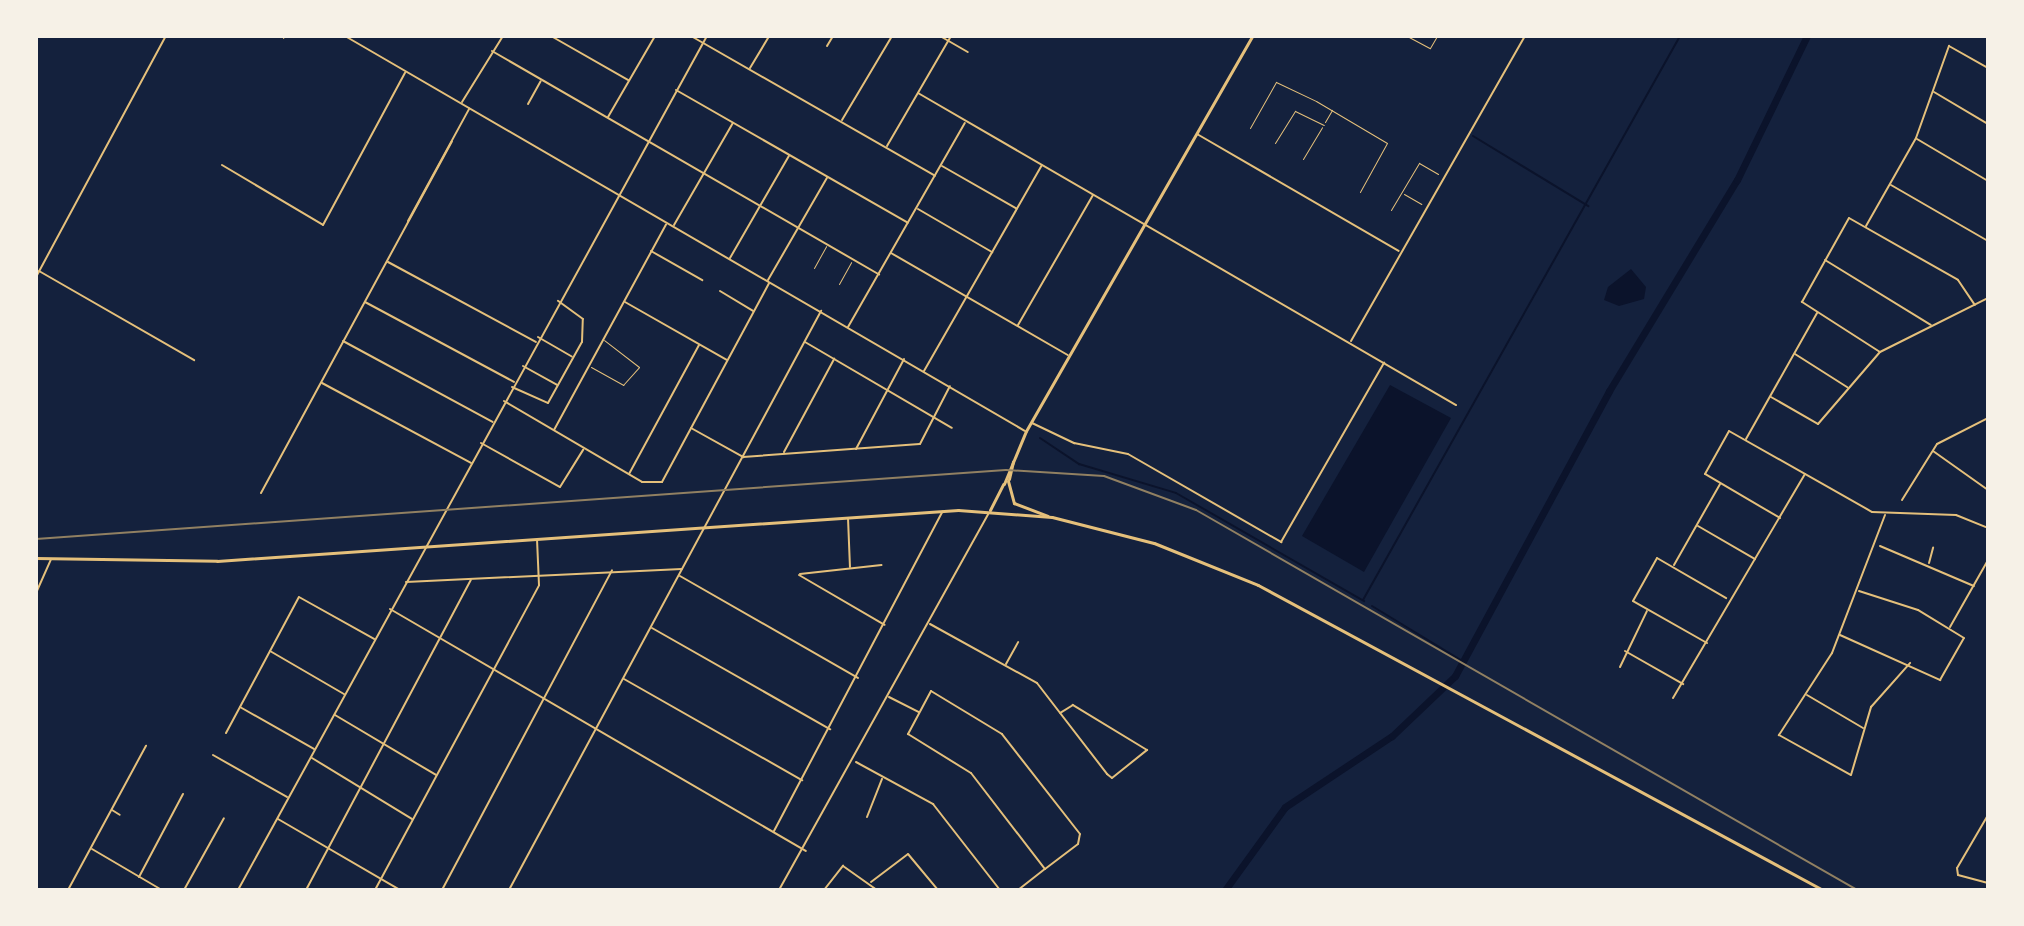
<!DOCTYPE html>
<html>
<head>
<meta charset="utf-8">
<style>
	body { margin:0 }
	#map { position:relative; width:2024px; height:926px; overflow:hidden; background:#14213d; font-family:"Golos Text",sans-serif }
	div>[style] { position:absolute }
	[style*='--x'] { left:calc(var(--x)*1px); top:calc(var(--y)*1px); width:calc(var(--w)*1px); rotate:calc(var(--a)*1deg) }
	.water>* { inset:0; background:#0b132b }
	.stream>* { height:2px; margin:-1px; padding:0 1px; transform-origin:1px; border-radius:1px; background:#0b132b }
	.river>* { height:7px; margin:-3.5px; padding:0 3.5px; transform-origin:3.5px; border-radius:3.5px; background:#0b132b }
	.service>* { height:1px; margin:-0.5px; padding:0 0.5px; transform-origin:0.5px; border-radius:0.5px; background:#e5c07b }
	.minor>* { height:2px; margin:-1px; padding:0 1px; transform-origin:1px; border-radius:1px; background:#e5c07b }
	.tertiary>* { height:2px; margin:-1px; padding:0 1px; transform-origin:1px; border-radius:1px; background:#e5c07b }
	.secondary>* { height:2px; margin:-1px; padding:0 1px; transform-origin:1px; border-radius:1px; background:#e5c07b }
	.primary>* { height:3px; margin:-1.5px; padding:0 1.5px; transform-origin:1.5px; border-radius:1.5px; background:#e5c07b }
	.rail>* { height:2px; margin:-1px; padding:0 1px; transform-origin:1px; border-radius:1px; background:#918062 }
	span { translate:-50% -50%; white-space:nowrap; text-align:center; line-height:1.15; -webkit-text-stroke:6px #f6f1e7; paint-order:stroke }
	.frame { position:absolute; inset:0; border:38px solid #f6f1e7; pointer-events:none }
</style>
</head>
<body>
<div id="map">
	<div class="water">
		<div style="clip-path:polygon(1631px 269px,1646px 287px,1644px 299px,1619px 306px,1604px 300px,1608px 287px)"></div>
		<div style="clip-path:polygon(1390px 385px,1451px 418px,1364px 572px,1302px 536px)"></div>
	</div>
	<div class="stream">
		<div style="--x:1473;--y:136;--w:135;--a:31.3"></div>
		<div style="--x:1040;--y:438;--w:47;--a:33.7"></div>
		<div style="--x:1079;--y:464;--w:101;--a:16.6"></div>
		<div style="--x:1176;--y:493;--w:217;--a:29.9"></div>
		<div style="--x:1363;--y:600;--w:647;--a:-60.66"></div>
		<div style="--x:1372;--y:606;--w:105;--a:31.4"></div>
	</div>
	<div class="river">
		<div style="--x:1225;--y:890;--w:102;--a:-54.1"></div>
		<div style="--x:1285;--y:807;--w:128;--a:-33.6"></div>
		<div style="--x:1392;--y:736;--w:87;--a:-43.6"></div>
		<div style="--x:1455;--y:676;--w:324;--a:-61.6"></div>
		<div style="--x:1609;--y:391;--w:247;--a:-58.8"></div>
		<div style="--x:1737;--y:180;--w:160;--a:-64.1"></div>
	</div>
	<div class="service">
		<div style="--x:1407;--y:36;--w:26;--a:28"></div>
		<div style="--x:1430;--y:48;--w:14;--a:-60"></div>
		<div style="--x:283;--y:38;--w:3;--a:-45"></div>
		<div style="--x:1325;--y:122;--w:14;--a:-60"></div>
		<div style="--x:1250;--y:128;--w:53;--a:-60.5"></div>
		<div style="--x:1276;--y:82;--w:44;--a:25.4"></div>
		<div style="--x:1316;--y:101;--w:82;--a:30.6"></div>
		<div style="--x:1387;--y:143;--w:56;--a:118.9"></div>
		<div style="--x:1275;--y:143;--w:38;--a:-58"></div>
		<div style="--x:1295;--y:111;--w:32;--a:26"></div>
		<div style="--x:1303;--y:159;--w:37;--a:-59"></div>
		<div style="--x:1404;--y:194;--w:20;--a:30"></div>
		<div style="--x:1391;--y:210;--w:55;--a:-59.2"></div>
		<div style="--x:1419;--y:163;--w:22;--a:30"></div>
		<div style="--x:814;--y:268;--w:25;--a:-61"></div>
		<div style="--x:839;--y:284;--w:25;--a:-61"></div>
		<div style="--x:591;--y:367;--w:37;--a:29"></div>
		<div style="--x:623;--y:385;--w:24;--a:-48"></div>
		<div style="--x:639;--y:367;--w:44;--a:-142.4"></div>
	</div>
	<div class="minor">
		<div style="--x:551;--y:36;--w:89;--a:29.7"></div>
		<div style="--x:691;--y:36;--w:281;--a:29.8"></div>
		<div style="--x:940;--y:36;--w:32;--a:30"></div>
		<div style="--x:827;--y:46;--w:12;--a:-59"></div>
		<div style="--x:492;--y:51;--w:447;--a:30"></div>
		<div style="--x:750;--y:68;--w:37;--a:-59"></div>
		<div style="--x:676;--y:90;--w:267;--a:29.8"></div>
		<div style="--x:1934;--y:92;--w:63;--a:30.7"></div>
		<div style="--x:918;--y:93;--w:622;--a:30.11"></div>
		<div style="--x:462;--y:102;--w:78;--a:-58.2"></div>
		<div style="--x:528;--y:104;--w:26;--a:-61"></div>
		<div style="--x:608;--y:117;--w:94;--a:-59.9"></div>
		<div style="--x:842;--y:120;--w:98;--a:-59.2"></div>
		<div style="--x:1197;--y:134;--w:233;--a:30.1"></div>
		<div style="--x:1917;--y:139;--w:82;--a:30.6"></div>
		<div style="--x:887;--y:146;--w:127;--a:-59.8"></div>
		<div style="--x:222;--y:165;--w:117;--a:30.7"></div>
		<div style="--x:323;--y:225;--w:173;--a:-61.7"></div>
		<div style="--x:942;--y:166;--w:86;--a:29.8"></div>
		<div style="--x:1891;--y:185;--w:112;--a:30"></div>
		<div style="--x:918;--y:209;--w:86;--a:30.2"></div>
		<div style="--x:408;--y:221;--w:128;--a:-61.4"></div>
		<div style="--x:674;--y:225;--w:118;--a:-60"></div>
		<div style="--x:1866;--y:226;--w:101;--a:-60.4"></div>
		<div style="--x:1916;--y:138;--w:98;--a:-70.3"></div>
		<div style="--x:1949;--y:46;--w:45;--a:29.4"></div>
		<div style="--x:651;--y:251;--w:59;--a:29.6"></div>
		<div style="--x:891;--y:253;--w:204;--a:30"></div>
		<div style="--x:730;--y:258;--w:118;--a:-60"></div>
		<div style="--x:1825;--y:260;--w:124;--a:31.5"></div>
		<div style="--x:388;--y:262;--w:168;--a:28.4"></div>
		<div style="--x:39;--y:271;--w:179;--a:29.9"></div>
		<div style="--x:768;--y:280;--w:118;--a:-60"></div>
		<div style="--x:720;--y:291;--w:39;--a:31"></div>
		<div style="--x:365;--y:302;--w:169;--a:28.2"></div>
		<div style="--x:625;--y:302;--w:117;--a:29.6"></div>
		<div style="--x:1018;--y:325;--w:150;--a:-60"></div>
		<div style="--x:848;--y:327;--w:235;--a:-60.2"></div>
		<div style="--x:538;--y:337;--w:39;--a:30"></div>
		<div style="--x:343;--y:341;--w:170;--a:28.4"></div>
		<div style="--x:1351;--y:341;--w:351;--a:-60.3"></div>
		<div style="--x:805;--y:342;--w:170;--a:30.3"></div>
		<div style="--x:1880;--y:352;--w:93;--a:-147.3"></div>
		<div style="--x:1802;--y:302;--w:96;--a:-60.8"></div>
		<div style="--x:1849;--y:218;--w:125;--a:29.6"></div>
		<div style="--x:1958;--y:280;--w:30;--a:56"></div>
		<div style="--x:1795;--y:354;--w:62;--a:32.4"></div>
		<div style="--x:523;--y:366;--w:39;--a:29"></div>
		<div style="--x:924;--y:371;--w:237;--a:-60.2"></div>
		<div style="--x:322;--y:383;--w:169;--a:28.2"></div>
		<div style="--x:512;--y:387;--w:39;--a:24"></div>
		<div style="--x:548;--y:403;--w:70;--a:-60.9"></div>
		<div style="--x:582;--y:342;--w:23;--a:-88"></div>
		<div style="--x:583;--y:319;--w:31;--a:-144"></div>
		<div style="--x:1771;--y:397;--w:54;--a:29.9"></div>
		<div style="--x:1818;--y:424;--w:95;--a:-49.3"></div>
		<div style="--x:1880;--y:352;--w:121;--a:-26.6"></div>
		<div style="--x:504;--y:401;--w:160;--a:30.4"></div>
		<div style="--x:642;--y:482;--w:20;--a:0"></div>
		<div style="--x:662;--y:482;--w:226;--a:-61.7"></div>
		<div style="--x:1032;--y:423;--w:47;--a:25.5"></div>
		<div style="--x:1074;--y:443;--w:55;--a:11.5"></div>
		<div style="--x:1128;--y:454;--w:177;--a:29.9"></div>
		<div style="--x:1281;--y:542;--w:207;--a:-60.1"></div>
		<div style="--x:691;--y:428;--w:60;--a:29.1"></div>
		<div style="--x:743;--y:457;--w:177;--a:-4.2"></div>
		<div style="--x:920;--y:444;--w:65;--a:-62.7"></div>
		<div style="--x:554;--y:430;--w:234;--a:-61.4"></div>
		<div style="--x:1746;--y:439;--w:145;--a:-60.6"></div>
		<div style="--x:481;--y:443;--w:90;--a:29.1"></div>
		<div style="--x:560;--y:487;--w:44;--a:-58.1"></div>
		<div style="--x:856;--y:449;--w:102;--a:-61.9"></div>
		<div style="--x:1933;--y:451;--w:67;--a:35.3"></div>
		<div style="--x:784;--y:452;--w:106;--a:-61.7"></div>
		<div style="--x:629;--y:474;--w:147;--a:-61.5"></div>
		<div style="--x:261;--y:493;--w:400;--a:-61.5"></div>
		<div style="--x:1902;--y:500;--w:66;--a:-58"></div>
		<div style="--x:1937;--y:444;--w:57;--a:-27"></div>
		<div style="--x:1885;--y:515;--w:148;--a:111"></div>
		<div style="--x:1832;--y:653;--w:98;--a:122.9"></div>
		<div style="--x:1779;--y:735;--w:82;--a:29.1"></div>
		<div style="--x:1851;--y:775;--w:71;--a:-73.6"></div>
		<div style="--x:1871;--y:707;--w:59;--a:-48.4"></div>
		<div style="--x:848;--y:518;--w:49;--a:87.7"></div>
		<div style="--x:1780;--y:518;--w:87;--a:-149.6"></div>
		<div style="--x:1705;--y:474;--w:49;--a:-60.8"></div>
		<div style="--x:1729;--y:431;--w:164;--a:29.5"></div>
		<div style="--x:1872;--y:512;--w:84;--a:2"></div>
		<div style="--x:1956;--y:515;--w:35;--a:22"></div>
		<div style="--x:1698;--y:526;--w:66;--a:30.1"></div>
		<div style="--x:1880;--y:546;--w:102;--a:23.1"></div>
		<div style="--x:1929;--y:563;--w:16;--a:-75"></div>
		<div style="--x:1674;--y:565;--w:93;--a:-60.4"></div>
		<div style="--x:800;--y:574;--w:82;--a:-6.3"></div>
		<div style="--x:799;--y:575;--w:99;--a:30.2"></div>
		<div style="--x:680;--y:576;--w:205;--a:29.8"></div>
		<div style="--x:406;--y:582;--w:276;--a:-2.7"></div>
		<div style="--x:36;--y:593;--w:36;--a:-66"></div>
		<div style="--x:390;--y:609;--w:481;--a:30.2"></div>
		<div style="--x:930;--y:624;--w:122;--a:28.9"></div>
		<div style="--x:1037;--y:683;--w:115;--a:52.4"></div>
		<div style="--x:1107;--y:774;--w:6;--a:39"></div>
		<div style="--x:1112;--y:778;--w:45;--a:-38.7"></div>
		<div style="--x:1147;--y:750;--w:87;--a:-148.7"></div>
		<div style="--x:1073;--y:705;--w:15;--a:148"></div>
		<div style="--x:1950;--y:627;--w:77;--a:-60.4"></div>
		<div style="--x:652;--y:628;--w:205;--a:29.6"></div>
		<div style="--x:1840;--y:635;--w:110;--a:24.2"></div>
		<div style="--x:1940;--y:680;--w:48;--a:-60.3"></div>
		<div style="--x:1964;--y:638;--w:54;--a:-148.7"></div>
		<div style="--x:1918;--y:610;--w:62;--a:-162.1"></div>
		<div style="--x:1707;--y:643;--w:85;--a:-150.4"></div>
		<div style="--x:1633;--y:601;--w:49;--a:-60.8"></div>
		<div style="--x:1657;--y:558;--w:80;--a:30.1"></div>
		<div style="--x:270;--y:651;--w:86;--a:30.2"></div>
		<div style="--x:1625;--y:651;--w:67;--a:29.6"></div>
		<div style="--x:1006;--y:664;--w:25;--a:-61"></div>
		<div style="--x:1620;--y:667;--w:62;--a:-64.3"></div>
		<div style="--x:624;--y:679;--w:205;--a:29.6"></div>
		<div style="--x:1807;--y:695;--w:65;--a:30.5"></div>
		<div style="--x:889;--y:697;--w:33;--a:27"></div>
		<div style="--x:1673;--y:698;--w:260;--a:-59.5"></div>
		<div style="--x:240;--y:707;--w:85;--a:29.6"></div>
		<div style="--x:335;--y:715;--w:117;--a:30.7"></div>
		<div style="--x:226;--y:733;--w:154;--a:-61.8"></div>
		<div style="--x:299;--y:597;--w:86;--a:29.2"></div>
		<div style="--x:213;--y:755;--w:85;--a:29.6"></div>
		<div style="--x:312;--y:758;--w:117;--a:31.4"></div>
		<div style="--x:856;--y:762;--w:88;--a:28.6"></div>
		<div style="--x:933;--y:804;--w:109;--a:52.1"></div>
		<div style="--x:112;--y:810;--w:9;--a:32"></div>
		<div style="--x:1988;--y:815;--w:61;--a:120.3"></div>
		<div style="--x:1957;--y:868;--w:7;--a:82"></div>
		<div style="--x:1958;--y:875;--w:31;--a:15"></div>
		<div style="--x:867;--y:817;--w:41;--a:-68.5"></div>
		<div style="--x:278;--y:819;--w:141;--a:30.2"></div>
		<div style="--x:774;--y:831;--w:361;--a:-62.2"></div>
		<div style="--x:92;--y:849;--w:81;--a:30.4"></div>
		<div style="--x:139;--y:877;--w:94;--a:-62.1"></div>
		<div style="--x:871;--y:882;--w:46;--a:-37.1"></div>
		<div style="--x:908;--y:854;--w:47;--a:50.2"></div>
		<div style="--x:68;--y:890;--w:164;--a:-61.6"></div>
		<div style="--x:184;--y:890;--w:82;--a:-60.9"></div>
		<div style="--x:306;--y:890;--w:351;--a:-62"></div>
		<div style="--x:375;--y:890;--w:346;--a:-61.7"></div>
		<div style="--x:539;--y:585;--w:45;--a:-92.5"></div>
		<div style="--x:442;--y:890;--w:362;--a:-62"></div>
		<div style="--x:509;--y:890;--w:658;--a:-61.68"></div>
		<div style="--x:779;--y:890;--w:430;--a:-60.9"></div>
		<div style="--x:824;--y:890;--w:31;--a:-52"></div>
		<div style="--x:843;--y:866;--w:42;--a:35.2"></div>
		<div style="--x:1018;--y:890;--w:34;--a:-38"></div>
		<div style="--x:1045;--y:869;--w:41;--a:-37.1"></div>
		<div style="--x:1078;--y:844;--w:10;--a:-79"></div>
		<div style="--x:1080;--y:834;--w:127;--a:-128"></div>
		<div style="--x:1002;--y:734;--w:83;--a:-148.8"></div>
		<div style="--x:931;--y:691;--w:49;--a:118.1"></div>
		<div style="--x:908;--y:734;--w:74;--a:31.8"></div>
		<div style="--x:971;--y:773;--w:121;--a:52.4"></div>
	</div>
	<div class="tertiary">
		<div style="--x:238;--y:890;--w:974;--a:-61.23"></div>
	</div>
	<div class="secondary">
		<div style="--x:345;--y:36;--w:786;--a:30.15"></div>
		<div style="--x:36;--y:277;--w:274;--a:-61.7"></div>
	</div>
	<div class="primary">
		<div style="--x:1009;--y:479;--w:18;--a:-77"></div>
		<div style="--x:1008;--y:481;--w:23;--a:75"></div>
		<div style="--x:1014;--y:503;--w:36;--a:21"></div>
		<div style="--x:1004;--y:484;--w:57;--a:-67.5"></div>
		<div style="--x:1026;--y:431;--w:455;--a:-60.2"></div>
		<div style="--x:990;--y:510;--w:29;--a:-63"></div>
		<div style="--x:36;--y:558;--w:181;--a:0.9"></div>
		<div style="--x:217;--y:561;--w:743;--a:-3.94"></div>
		<div style="--x:958;--y:510;--w:94;--a:4.3"></div>
		<div style="--x:1052;--y:517;--w:105;--a:14.3"></div>
		<div style="--x:1154;--y:543;--w:112;--a:22"></div>
		<div style="--x:1258;--y:585;--w:642;--a:28.36"></div>
	</div>
	<div class="rail">
		<div style="--x:36;--y:539;--w:972;--a:-4.07"></div>
		<div style="--x:1006;--y:470;--w:98;--a:3.5"></div>
		<div style="--x:1104;--y:476;--w:98;--a:20.3"></div>
		<div style="--x:1196;--y:510;--w:762;--a:29.89"></div>
	</div>
	<div class="frame"></div>
</div>
</body>
</html>
